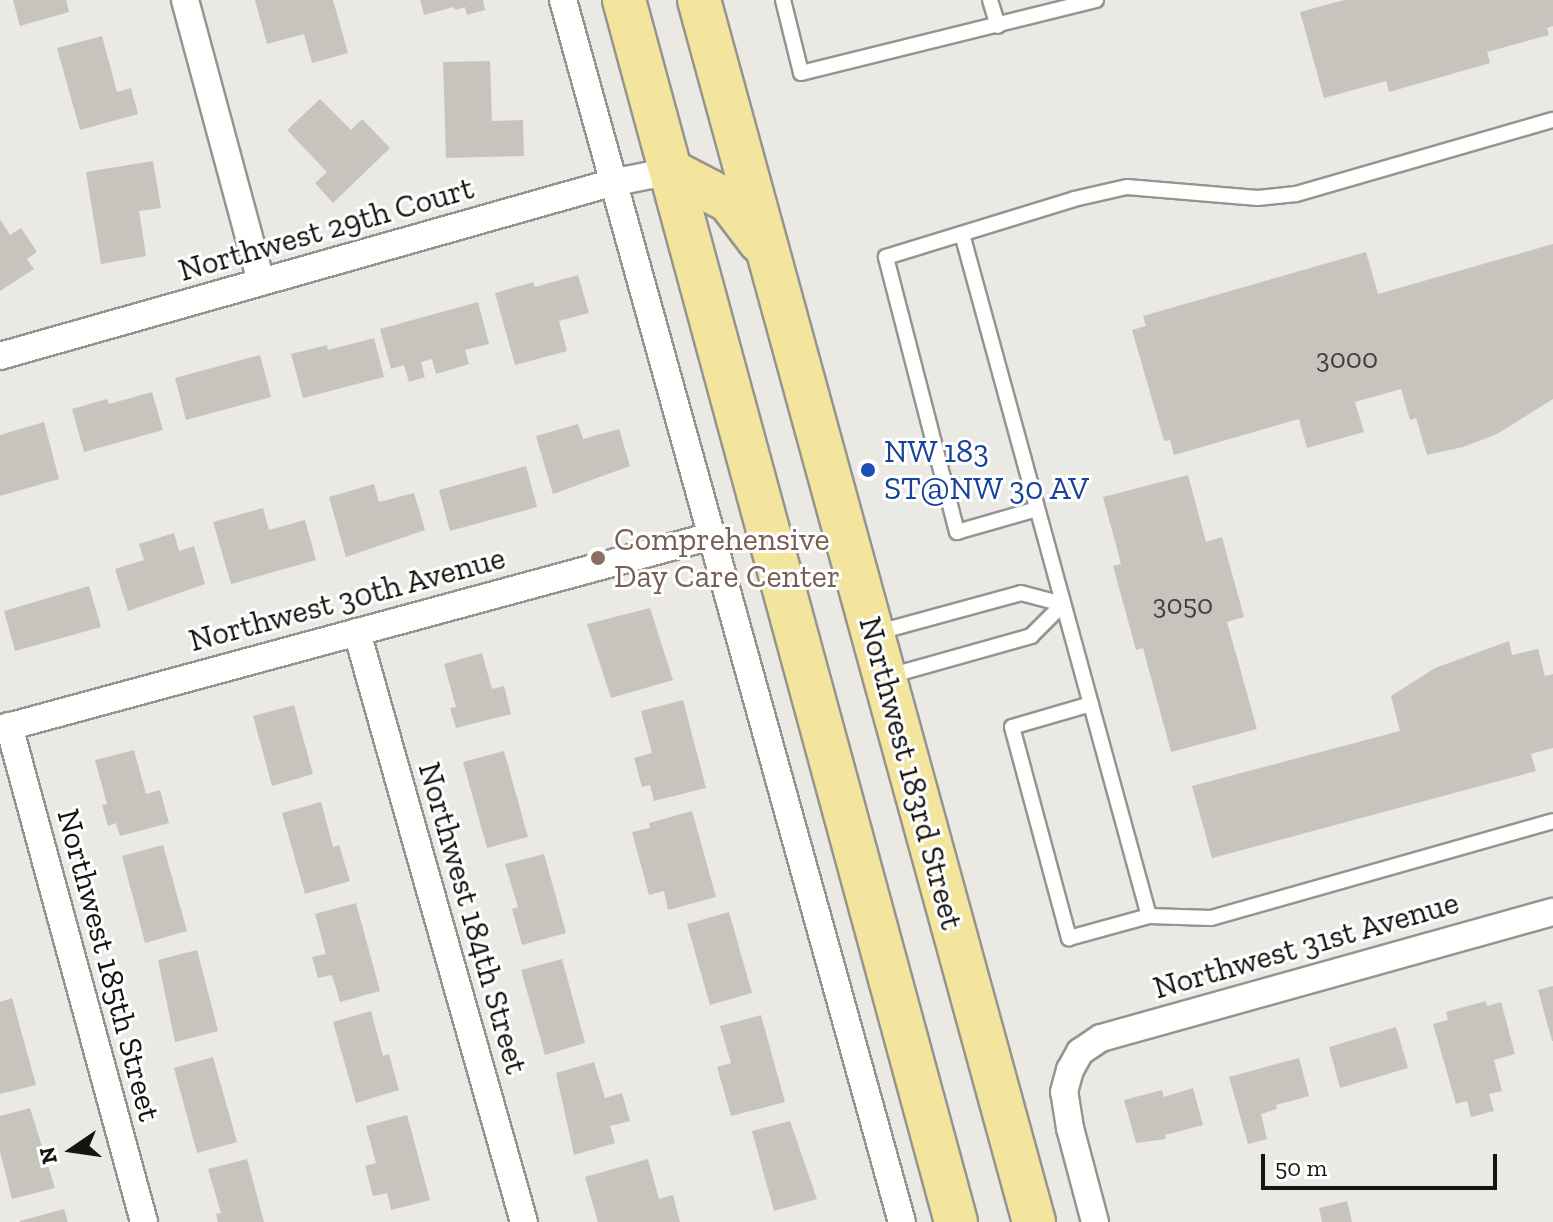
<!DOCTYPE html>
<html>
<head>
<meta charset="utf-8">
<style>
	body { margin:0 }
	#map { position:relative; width:1553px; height:1222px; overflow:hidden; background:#ebe9e3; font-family:"Zilla Slab",serif }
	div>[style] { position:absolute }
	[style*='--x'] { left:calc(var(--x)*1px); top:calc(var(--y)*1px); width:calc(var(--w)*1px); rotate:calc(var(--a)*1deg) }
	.building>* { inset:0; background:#c7c4be }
	.roads { filter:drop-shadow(2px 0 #96948e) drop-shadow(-2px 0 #96948e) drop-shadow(0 2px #96948e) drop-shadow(0 -2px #96948e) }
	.service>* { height:14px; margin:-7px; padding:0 7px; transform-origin:7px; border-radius:7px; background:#fff }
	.minor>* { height:26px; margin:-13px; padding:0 13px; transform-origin:13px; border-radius:13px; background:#fff }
	.primary>* { height:42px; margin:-21px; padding:0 21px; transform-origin:21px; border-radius:21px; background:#f3e59d }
	.dots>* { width:22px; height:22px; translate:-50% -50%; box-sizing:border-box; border:4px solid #fff; border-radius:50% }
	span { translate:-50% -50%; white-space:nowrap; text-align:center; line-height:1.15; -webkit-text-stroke:6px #fff; paint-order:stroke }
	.number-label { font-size:28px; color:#42403d }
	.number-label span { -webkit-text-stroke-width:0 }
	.street-label { font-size:32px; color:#151412 }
	.transit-label { font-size:32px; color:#164399 }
	.left { translate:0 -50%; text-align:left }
	.education-label { font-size:32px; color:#785e54 }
	.north { position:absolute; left:32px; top:1110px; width:80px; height:80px; -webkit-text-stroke:6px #fff; paint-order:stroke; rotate:257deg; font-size:22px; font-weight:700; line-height:32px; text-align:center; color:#151412 }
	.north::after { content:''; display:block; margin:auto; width:28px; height:36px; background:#151412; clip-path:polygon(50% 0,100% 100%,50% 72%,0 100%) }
	.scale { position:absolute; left:1261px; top:1154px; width:236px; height:36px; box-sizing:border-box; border:4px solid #151412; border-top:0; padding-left:10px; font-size:24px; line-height:28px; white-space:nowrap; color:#151412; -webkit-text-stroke:6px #fff; paint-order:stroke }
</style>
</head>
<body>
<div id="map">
	<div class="building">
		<div style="clip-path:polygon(13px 0,66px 0,69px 12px,20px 26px)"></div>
		<div style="clip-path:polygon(255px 0,333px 0,348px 53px,312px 63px,304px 34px,267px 44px)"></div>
		<div style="clip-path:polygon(420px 0,483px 0,485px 10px,467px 15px,465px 7px,455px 10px,454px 7px,424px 15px)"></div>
		<div style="clip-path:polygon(1344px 0,1553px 0,1553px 26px,1547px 28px,1549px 35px,1487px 52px,1490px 63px,1389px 92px,1386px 81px,1324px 98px,1300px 12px)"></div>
		<div style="clip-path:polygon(102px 36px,117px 92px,131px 88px,138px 114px,80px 130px,57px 48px)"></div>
		<div style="clip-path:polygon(490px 61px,492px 121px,523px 120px,524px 156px,446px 158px,443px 62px)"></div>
		<div style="clip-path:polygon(320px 99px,351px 130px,362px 119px,390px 148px,333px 203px,315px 183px,327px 172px,287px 130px)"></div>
		<div style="clip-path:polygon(153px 161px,161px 208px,139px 211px,146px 256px,101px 264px,86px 172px)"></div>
		<div style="clip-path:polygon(0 219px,10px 235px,21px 228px,37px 252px,27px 259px,34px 269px,0 291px)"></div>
		<div style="clip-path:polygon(1553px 244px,1553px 399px,1497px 434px,1463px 447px,1427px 455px,1416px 418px,1410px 420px,1401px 389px,1355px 402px,1364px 432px,1307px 448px,1299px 419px,1174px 455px,1170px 440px,1164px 441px,1132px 330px,1146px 326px,1143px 316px,1366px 252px,1378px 294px)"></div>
		<div style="clip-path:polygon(578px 275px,589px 313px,559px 321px,567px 351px,515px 365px,495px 293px,533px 282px,535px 287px)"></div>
		<div style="clip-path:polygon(478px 302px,489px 344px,465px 350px,469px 364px,436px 374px,432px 359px,421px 362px,425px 377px,409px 382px,404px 365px,391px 369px,380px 329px)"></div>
		<div style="clip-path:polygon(374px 338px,384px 377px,303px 398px,291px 354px,327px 345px,328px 350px)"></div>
		<div style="clip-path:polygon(260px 355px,271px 397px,186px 420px,175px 378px)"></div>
		<div style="clip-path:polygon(152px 392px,163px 430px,84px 452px,72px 409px,107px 399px,109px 404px)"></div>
		<div style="clip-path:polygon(44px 422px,59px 479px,0 496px,0 435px)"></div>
		<div style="clip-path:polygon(578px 424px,583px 439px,619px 429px,630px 466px,553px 494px,536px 436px)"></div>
		<div style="clip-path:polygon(526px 466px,537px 507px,450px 531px,439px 490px)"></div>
		<div style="clip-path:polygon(1188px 475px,1206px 542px,1222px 537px,1244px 617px,1227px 622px,1257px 729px,1171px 752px,1143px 648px,1136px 650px,1113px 566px,1121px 564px,1103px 497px)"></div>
		<div style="clip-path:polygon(374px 484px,379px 502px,414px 493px,425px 530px,346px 557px,329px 497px)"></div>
		<div style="clip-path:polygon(263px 508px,269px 530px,305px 520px,316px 560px,231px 584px,213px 522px)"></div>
		<div style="clip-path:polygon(174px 533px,179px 551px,194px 546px,205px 584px,128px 611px,115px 569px,144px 560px,139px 544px)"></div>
		<div style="clip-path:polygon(89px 586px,101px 627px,15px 651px,4px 611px)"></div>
		<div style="clip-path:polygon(650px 608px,673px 680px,611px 698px,587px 624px)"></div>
		<div style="clip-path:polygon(1509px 641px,1512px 655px,1538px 649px,1545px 676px,1553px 674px,1553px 748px,1531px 754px,1536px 771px,1212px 858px,1192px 786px,1400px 731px,1391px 696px,1435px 668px)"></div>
		<div style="clip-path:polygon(482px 653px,492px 689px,504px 686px,511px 714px,456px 728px,450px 708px,456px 707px,444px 664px)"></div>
		<div style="clip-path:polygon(683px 700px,706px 788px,654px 801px,650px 785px,642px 787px,634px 758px,652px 753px,641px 711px)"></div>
		<div style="clip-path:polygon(294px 705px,313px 774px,272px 786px,253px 716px)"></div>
		<div style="clip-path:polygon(134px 750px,146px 794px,160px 790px,169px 823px,120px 836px,116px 823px,108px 826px,102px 805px,107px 804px,95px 760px)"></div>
		<div style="clip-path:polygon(504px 751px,528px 837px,487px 848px,463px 762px)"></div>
		<div style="clip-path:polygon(321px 802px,333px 847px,339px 845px,350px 881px,305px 894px,282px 813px)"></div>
		<div style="clip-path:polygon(692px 811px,716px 897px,668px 910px,664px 891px,649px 895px,632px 832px,650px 828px,649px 823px)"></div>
		<div style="clip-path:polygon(163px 845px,187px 931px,145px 943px,122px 856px)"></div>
		<div style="clip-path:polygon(544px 854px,566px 933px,522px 945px,512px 909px,518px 907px,505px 864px)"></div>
		<div style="clip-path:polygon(356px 903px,380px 991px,340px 1002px,332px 975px,318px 978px,312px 957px,326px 954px,315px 914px)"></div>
		<div style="clip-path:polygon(729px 912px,752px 993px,710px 1005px,687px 924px)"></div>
		<div style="clip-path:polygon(197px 950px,218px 1031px,175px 1042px,158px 960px)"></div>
		<div style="clip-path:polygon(562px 959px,585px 1043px,545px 1055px,521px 970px)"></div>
		<div style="clip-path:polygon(1553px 986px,1553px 1041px,1552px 1041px,1538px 990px)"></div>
		<div style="clip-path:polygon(12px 998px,36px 1085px,0 1094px,0 1002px)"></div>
		<div style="clip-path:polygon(1486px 1001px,1487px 1006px,1501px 1002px,1515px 1054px,1494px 1060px,1502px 1091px,1489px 1094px,1494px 1111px,1471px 1117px,1467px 1101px,1456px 1104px,1433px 1024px,1448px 1020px,1446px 1012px)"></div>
		<div style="clip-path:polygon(371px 1011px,383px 1056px,389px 1054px,399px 1090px,356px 1103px,333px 1022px)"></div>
		<div style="clip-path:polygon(761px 1015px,785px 1102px,731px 1116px,717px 1067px,731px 1063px,720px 1026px)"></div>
		<div style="clip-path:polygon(1396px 1027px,1408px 1068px,1340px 1088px,1329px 1047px)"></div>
		<div style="clip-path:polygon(213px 1057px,237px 1142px,197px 1153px,174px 1068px)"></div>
		<div style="clip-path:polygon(1299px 1058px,1309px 1096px,1276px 1105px,1277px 1109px,1261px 1114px,1267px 1139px,1248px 1144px,1229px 1077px)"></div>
		<div style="clip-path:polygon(594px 1062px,605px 1098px,622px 1093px,630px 1121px,610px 1126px,615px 1143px,574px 1155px,556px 1073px)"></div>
		<div style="clip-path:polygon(1193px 1088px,1203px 1125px,1165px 1135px,1166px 1139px,1136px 1143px,1124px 1100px,1162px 1090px,1164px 1097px)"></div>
		<div style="clip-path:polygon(30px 1108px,55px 1188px,12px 1199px,0 1152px,0 1116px)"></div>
		<div style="clip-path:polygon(407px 1115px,430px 1200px,391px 1210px,387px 1193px,373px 1196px,365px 1166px,376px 1163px,366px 1126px)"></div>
		<div style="clip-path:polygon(790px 1121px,817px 1199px,774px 1211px,752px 1131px)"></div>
		<div style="clip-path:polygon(247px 1159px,264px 1222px,218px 1222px,216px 1214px,221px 1213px,208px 1169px)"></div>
		<div style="clip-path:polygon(648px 1159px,659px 1199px,673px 1195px,680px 1222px,598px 1222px,585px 1177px)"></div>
		<div style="clip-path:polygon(1347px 1201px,1352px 1222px,1322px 1222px,1319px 1208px)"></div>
		<div style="clip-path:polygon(64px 1209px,68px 1222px,20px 1222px,20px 1221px)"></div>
	</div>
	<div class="roads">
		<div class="service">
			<div style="--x:783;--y:0;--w:75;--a:76.1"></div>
			<div style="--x:801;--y:73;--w:304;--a:-13.9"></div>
			<div style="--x:990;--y:0;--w:27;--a:73"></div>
			<div style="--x:962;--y:234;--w:707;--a:74.67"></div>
			<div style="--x:1037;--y:509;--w:83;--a:164"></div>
			<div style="--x:957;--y:532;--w:284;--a:-104.5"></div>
			<div style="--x:886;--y:257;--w:197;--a:-17.1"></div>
			<div style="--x:1074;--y:199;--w:54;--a:-12.8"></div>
			<div style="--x:1127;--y:187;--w:131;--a:4.8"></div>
			<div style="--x:1258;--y:198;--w:38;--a:-6"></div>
			<div style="--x:1296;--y:194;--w:267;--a:-16.1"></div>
			<div style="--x:875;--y:633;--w:151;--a:-15.3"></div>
			<div style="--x:1021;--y:593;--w:43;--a:14.7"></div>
			<div style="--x:889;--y:676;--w:148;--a:-15.7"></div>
			<div style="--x:1031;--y:636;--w:45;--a:-45"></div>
			<div style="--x:1091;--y:704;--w:82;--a:163.8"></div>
			<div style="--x:1012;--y:727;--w:219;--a:74.9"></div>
			<div style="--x:1069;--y:938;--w:83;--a:-15.4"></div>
			<div style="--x:1149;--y:916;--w:62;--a:1.8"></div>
			<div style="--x:1211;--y:918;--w:355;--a:-15.8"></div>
		</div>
		<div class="minor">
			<div style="--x:185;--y:0;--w:292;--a:74.9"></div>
			<div style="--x:563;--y:0;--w:1268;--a:74.5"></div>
			<div style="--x:0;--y:356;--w:635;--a:-15.81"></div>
			<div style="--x:611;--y:183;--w:61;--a:-11.3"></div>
			<div style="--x:357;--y:632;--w:613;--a:74.2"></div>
			<div style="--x:9;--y:726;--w:514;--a:74.77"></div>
			<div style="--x:0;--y:729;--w:738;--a:-15.17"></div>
			<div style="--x:1095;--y:1222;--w:97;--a:-104.9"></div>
			<div style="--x:1070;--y:1128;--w:36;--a:-99"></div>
			<div style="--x:1064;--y:1092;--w:23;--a:-75"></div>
			<div style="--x:1070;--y:1070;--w:21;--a:-61"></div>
			<div style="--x:1080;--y:1052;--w:25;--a:-34"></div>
			<div style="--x:1101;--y:1038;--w:469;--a:-15.6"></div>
		</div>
		<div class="primary">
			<div style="--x:624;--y:0;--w:1266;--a:74.8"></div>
			<div style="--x:699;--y:0;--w:1267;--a:74.67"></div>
			<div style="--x:671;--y:171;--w:65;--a:27.3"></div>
			<div style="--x:729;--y:201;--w:51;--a:52.9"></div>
		</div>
	</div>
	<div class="dots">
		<div style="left:868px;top:470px;background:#1a4fb4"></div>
		<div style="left:598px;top:558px;background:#8d6e63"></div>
	</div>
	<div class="number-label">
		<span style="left:1347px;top:359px">3000</span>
		<span style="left:1183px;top:605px">3050</span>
	</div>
	<div class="street-label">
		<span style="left:326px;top:229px;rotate:-16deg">Northwest 29th Court</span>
		<span style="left:347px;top:599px;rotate:-15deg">Northwest 30th Avenue</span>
		<span style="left:911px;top:773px;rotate:75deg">Northwest 183rd Street</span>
		<span style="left:473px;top:918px;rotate:74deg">Northwest 184th Street</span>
		<span style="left:1306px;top:945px;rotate:-16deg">Northwest 31st Avenue</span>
		<span style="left:109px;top:965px;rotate:75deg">Northwest 185th Street</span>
	</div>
	<div class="transit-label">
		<span class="left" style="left:884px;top:470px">NW 183<br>ST@NW 30 AV</span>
	</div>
	<div class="education-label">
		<span class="left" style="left:614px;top:558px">Comprehensive<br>Day Care Center</span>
	</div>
	<div class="north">N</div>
	<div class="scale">50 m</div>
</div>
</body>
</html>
